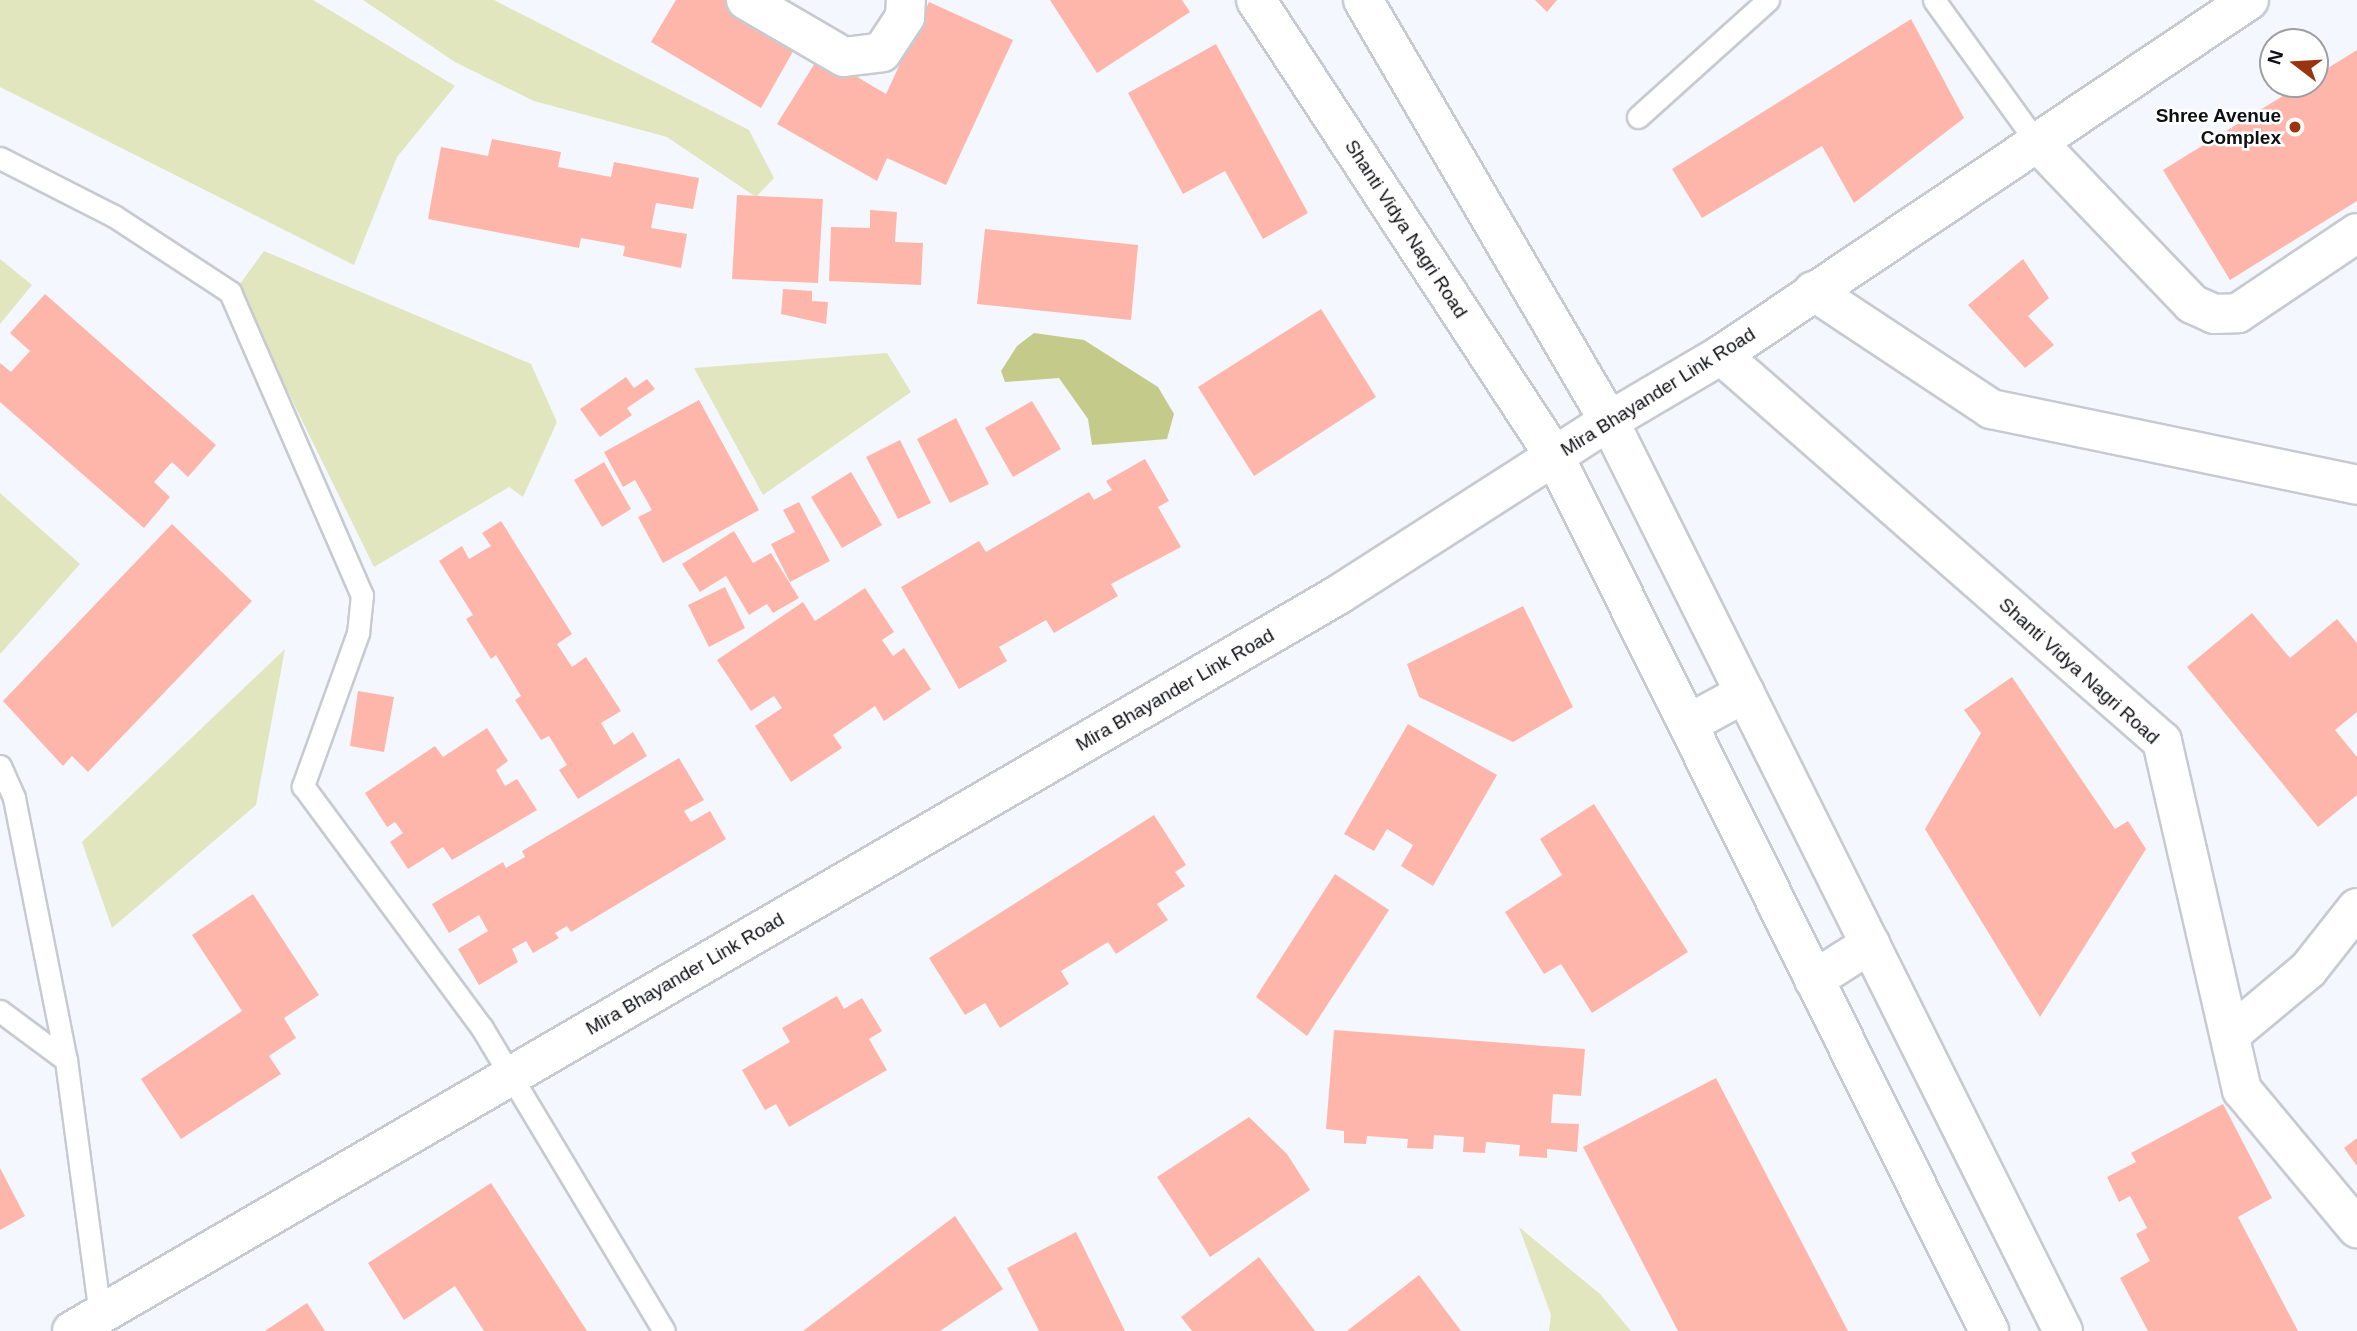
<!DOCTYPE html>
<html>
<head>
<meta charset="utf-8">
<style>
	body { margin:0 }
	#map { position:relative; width:2357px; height:1331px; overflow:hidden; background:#f4f7fe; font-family:Arial,sans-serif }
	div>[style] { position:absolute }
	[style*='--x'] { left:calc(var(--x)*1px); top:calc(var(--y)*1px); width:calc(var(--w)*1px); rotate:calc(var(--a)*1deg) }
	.green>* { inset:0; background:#e1e6be }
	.forest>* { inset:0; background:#c4cb8a }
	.building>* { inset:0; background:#feb6ab }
	.roads { filter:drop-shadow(2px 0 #c7cad1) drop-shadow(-2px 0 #c7cad1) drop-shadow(0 2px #c7cad1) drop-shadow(0 -2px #c7cad1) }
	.lane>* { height:21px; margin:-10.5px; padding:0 10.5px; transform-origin:10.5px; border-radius:10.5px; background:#fff }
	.street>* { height:38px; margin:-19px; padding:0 19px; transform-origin:19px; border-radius:19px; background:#fff }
	.secondary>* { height:38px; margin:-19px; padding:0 19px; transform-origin:19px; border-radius:19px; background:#fff }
	.dots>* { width:19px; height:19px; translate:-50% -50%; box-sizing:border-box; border:4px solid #fff; border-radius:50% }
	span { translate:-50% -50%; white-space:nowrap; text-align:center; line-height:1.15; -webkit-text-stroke:5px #fff; paint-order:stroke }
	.poi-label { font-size:19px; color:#0f1013; font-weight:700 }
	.right { translate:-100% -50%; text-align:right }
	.street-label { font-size:19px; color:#0f1013 }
	.north { position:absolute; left:2259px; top:28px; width:70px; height:70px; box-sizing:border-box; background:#fff; border:2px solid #9f9fa1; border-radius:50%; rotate:287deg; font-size:19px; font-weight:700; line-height:28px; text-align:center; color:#0f1013 }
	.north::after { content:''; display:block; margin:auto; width:24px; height:32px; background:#9a340f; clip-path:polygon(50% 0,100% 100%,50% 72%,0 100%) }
</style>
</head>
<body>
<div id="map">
	<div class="green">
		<div style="clip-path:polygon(0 0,313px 0,455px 86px,397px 157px,354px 265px,0 87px)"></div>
		<div style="clip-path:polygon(363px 0,494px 0,749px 130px,774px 178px,756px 197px,667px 137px,534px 101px,455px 62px)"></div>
		<div style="clip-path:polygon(264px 251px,531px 364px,557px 422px,523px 497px,509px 487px,374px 567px,237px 288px)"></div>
		<div style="clip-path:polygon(0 259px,32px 285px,0 324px)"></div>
		<div style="clip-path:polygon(887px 353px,911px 392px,763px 495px,694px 368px)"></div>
		<div style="clip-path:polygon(0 493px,80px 564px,1px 653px,0 653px)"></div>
		<div style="clip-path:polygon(285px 649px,256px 805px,112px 928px,82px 842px)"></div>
		<div style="clip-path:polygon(1519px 1227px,1600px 1294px,1631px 1331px,1549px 1331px,1551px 1315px)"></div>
	</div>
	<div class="forest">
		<div style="clip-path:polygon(1034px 333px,1084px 340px,1158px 387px,1174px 414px,1167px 439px,1092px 445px,1088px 419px,1059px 378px,1005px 382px,1001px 371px,1017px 346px)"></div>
	</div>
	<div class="building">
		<div style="clip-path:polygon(676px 0,728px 0,800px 39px,761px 108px,651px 42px)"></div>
		<div style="clip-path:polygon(1050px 0,1182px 0,1190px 12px,1097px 73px)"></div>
		<div style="clip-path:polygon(1535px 0,1557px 0,1547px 12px)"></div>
		<div style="clip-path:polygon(929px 2px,1013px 40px,946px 185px,887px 158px,877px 181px,777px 124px,820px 55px,886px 94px)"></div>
		<div style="clip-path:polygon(1911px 19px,1964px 118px,1854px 203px,1822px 146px,1702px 218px,1672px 169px)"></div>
		<div style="clip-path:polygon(1216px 44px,1308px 213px,1263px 239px,1225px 171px,1183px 194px,1128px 93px)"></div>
		<div style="clip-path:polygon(2357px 50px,2357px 201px,2230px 280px,2163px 170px,2302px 84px,2315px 84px,2315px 76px)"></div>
		<div style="clip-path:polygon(492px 139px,561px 152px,558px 167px,611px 177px,614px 162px,699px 178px,693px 209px,656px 203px,651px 228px,687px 234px,681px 268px,623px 256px,625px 246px,581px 238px,579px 248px,428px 219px,441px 147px,488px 156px)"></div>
		<div style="clip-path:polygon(737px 195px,823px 199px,818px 283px,732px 279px)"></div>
		<div style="clip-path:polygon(870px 210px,897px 212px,895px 242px,923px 243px,921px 285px,829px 281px,831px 227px,870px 228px)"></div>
		<div style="clip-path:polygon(985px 229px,1138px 245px,1131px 320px,977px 304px)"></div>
		<div style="clip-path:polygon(2023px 259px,2049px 298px,2028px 316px,2054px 345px,2025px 368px,1968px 305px)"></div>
		<div style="clip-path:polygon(783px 289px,812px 291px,812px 301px,828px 302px,826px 324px,781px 314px)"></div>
		<div style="clip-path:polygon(45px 294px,216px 445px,188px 477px,172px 462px,154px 482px,170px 497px,144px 528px,0 402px,0 363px,11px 372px,30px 351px,10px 333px)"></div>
		<div style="clip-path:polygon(1321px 309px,1376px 397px,1254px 476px,1198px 387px)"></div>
		<div style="clip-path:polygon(626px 377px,634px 388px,647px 379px,655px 389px,627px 408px,632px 415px,600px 437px,580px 409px)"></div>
		<div style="clip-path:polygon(699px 400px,759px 510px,663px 563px,638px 517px,652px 510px,635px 480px,623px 487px,604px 452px)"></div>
		<div style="clip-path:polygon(1032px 401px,1061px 449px,1013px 477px,985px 428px)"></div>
		<div style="clip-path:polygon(956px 418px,989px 484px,950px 503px,917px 439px)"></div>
		<div style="clip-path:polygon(900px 440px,931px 503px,898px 519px,866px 457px)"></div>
		<div style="clip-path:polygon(1145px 459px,1169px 501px,1158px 507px,1181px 547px,1111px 584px,1118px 596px,1054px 633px,1046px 620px,999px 647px,1007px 661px,959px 689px,901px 587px,979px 541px,986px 552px,1089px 492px,1094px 500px,1112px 490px,1106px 481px)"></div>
		<div style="clip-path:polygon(604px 462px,631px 509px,602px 527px,574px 480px)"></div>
		<div style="clip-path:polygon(851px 472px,882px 525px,842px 548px,811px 497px)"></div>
		<div style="clip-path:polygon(799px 502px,830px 561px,790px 582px,771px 544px,795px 532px,783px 510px)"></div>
		<div style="clip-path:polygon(501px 521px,572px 634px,557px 644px,572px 667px,586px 657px,621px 711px,601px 723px,614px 745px,633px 732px,647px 756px,578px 799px,559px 770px,567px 765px,549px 736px,541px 740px,515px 700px,521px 696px,496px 655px,491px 659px,466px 619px,473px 615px,439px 561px,462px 546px,469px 559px,491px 546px,482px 533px)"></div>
		<div style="clip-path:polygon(172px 524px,252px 601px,88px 772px,72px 756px,63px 766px,3px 701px)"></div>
		<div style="clip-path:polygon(734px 531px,753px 563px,771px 553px,799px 598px,773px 613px,767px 604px,749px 615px,726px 576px,700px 592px,682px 564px)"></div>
		<div style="clip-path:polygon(725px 587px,745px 628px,709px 647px,688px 605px)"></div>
		<div style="clip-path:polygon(865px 588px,894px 632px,882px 640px,893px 656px,904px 648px,931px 689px,884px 721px,875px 706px,833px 735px,842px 748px,791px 782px,755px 726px,782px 708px,774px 696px,751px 711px,717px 660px,803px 602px,815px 621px)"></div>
		<div style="clip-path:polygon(1523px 606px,1573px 707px,1513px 742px,1419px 697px,1407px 664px)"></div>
		<div style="clip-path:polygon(2252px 613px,2290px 658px,2337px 619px,2357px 643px,2357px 712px,2335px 730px,2357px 757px,2357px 795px,2318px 827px,2187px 667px)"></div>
		<div style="clip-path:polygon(2012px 677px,2115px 829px,2128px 821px,2146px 849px,2040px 1017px,1925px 829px,1981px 733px,1964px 710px)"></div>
		<div style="clip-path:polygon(358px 691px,394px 697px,384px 752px,350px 746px)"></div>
		<div style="clip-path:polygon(1408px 724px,1497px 775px,1433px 886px,1401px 866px,1413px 845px,1387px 829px,1374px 851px,1344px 834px)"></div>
		<div style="clip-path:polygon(487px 728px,508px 761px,496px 770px,505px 786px,517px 779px,537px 810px,452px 860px,443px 847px,408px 869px,390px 842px,403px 833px,395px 822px,387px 827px,365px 793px,435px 746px,443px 757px)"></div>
		<div style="clip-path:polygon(679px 758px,704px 800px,684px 811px,691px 822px,710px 811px,726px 839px,571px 932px,567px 926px,555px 933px,559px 938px,533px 953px,526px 941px,512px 949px,518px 962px,479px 985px,458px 949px,488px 931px,479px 915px,449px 933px,432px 904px,503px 862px,506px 868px,525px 857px,522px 851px)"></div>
		<div style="clip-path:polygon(1594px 804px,1688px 952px,1592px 1013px,1561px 964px,1544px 974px,1505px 912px,1562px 875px,1540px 839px)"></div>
		<div style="clip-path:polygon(1154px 815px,1186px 865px,1175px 872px,1185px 886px,1157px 904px,1168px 920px,1116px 954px,1108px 942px,1061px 971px,1069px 984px,1000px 1028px,985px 1003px,965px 1015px,929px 958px)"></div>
		<div style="clip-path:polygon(1335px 874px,1389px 910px,1307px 1036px,1256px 997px)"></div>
		<div style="clip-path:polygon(253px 894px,319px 995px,284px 1018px,296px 1038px,269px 1056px,281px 1074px,181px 1139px,141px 1079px,242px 1011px,192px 935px)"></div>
		<div style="clip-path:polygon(837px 996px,844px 1009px,862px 998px,882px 1031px,869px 1039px,887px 1070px,789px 1127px,776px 1104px,765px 1110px,742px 1070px,790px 1042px,782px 1028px)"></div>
		<div style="clip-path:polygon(1334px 1030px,1585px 1049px,1581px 1096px,1553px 1094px,1551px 1123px,1579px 1124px,1577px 1152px,1547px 1149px,1547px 1158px,1519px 1156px,1520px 1145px,1486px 1142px,1485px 1153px,1463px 1152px,1464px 1137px,1434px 1135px,1433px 1149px,1407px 1148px,1408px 1139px,1367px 1136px,1366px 1144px,1344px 1143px,1344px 1131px,1326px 1129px)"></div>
		<div style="clip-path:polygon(1716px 1078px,1848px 1331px,1678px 1331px,1583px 1147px)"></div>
		<div style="clip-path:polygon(2223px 1104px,2272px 1198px,2238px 1217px,2298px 1331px,2148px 1331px,2120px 1278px,2150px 1261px,2136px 1234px,2147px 1228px,2130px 1196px,2119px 1202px,2107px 1177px,2136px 1162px,2131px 1153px)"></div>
		<div style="clip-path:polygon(1249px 1117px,1287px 1154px,1310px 1190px,1210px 1257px,1157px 1177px)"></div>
		<div style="clip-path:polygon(2357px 1138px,2357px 1166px,2344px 1148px)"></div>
		<div style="clip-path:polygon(0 1168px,25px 1216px,0 1230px)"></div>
		<div style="clip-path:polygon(491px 1183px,587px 1331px,484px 1331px,455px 1286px,404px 1320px,368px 1263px)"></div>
		<div style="clip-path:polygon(955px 1216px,1003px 1289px,940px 1331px,803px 1331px)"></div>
		<div style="clip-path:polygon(1076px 1232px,1125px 1331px,1039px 1331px,1007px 1268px)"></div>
		<div style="clip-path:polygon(1259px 1257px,1315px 1331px,1192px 1331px,1181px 1317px)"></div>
		<div style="clip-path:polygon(1419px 1275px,1461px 1331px,1347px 1331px)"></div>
		<div style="clip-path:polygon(307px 1303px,325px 1331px,265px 1331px)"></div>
	</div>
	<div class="roads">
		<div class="lane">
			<div style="--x:1934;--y:0;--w:173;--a:54.2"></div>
			<div style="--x:1638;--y:117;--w:175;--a:-42"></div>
			<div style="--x:0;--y:158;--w:128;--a:27"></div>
			<div style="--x:114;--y:216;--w:139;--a:33.2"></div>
			<div style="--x:230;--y:292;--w:331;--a:66.5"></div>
			<div style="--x:362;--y:595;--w:38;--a:96"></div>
			<div style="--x:358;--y:633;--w:163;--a:109.8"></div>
			<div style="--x:303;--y:786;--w:301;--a:53.5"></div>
			<div style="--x:482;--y:1028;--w:353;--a:59"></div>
			<div style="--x:0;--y:766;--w:35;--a:66"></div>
			<div style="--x:14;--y:798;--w:267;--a:78.8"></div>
			<div style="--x:66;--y:1060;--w:256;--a:82.4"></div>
			<div style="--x:0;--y:1011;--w:82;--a:36.6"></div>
		</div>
		<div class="street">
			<div style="--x:746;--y:0;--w:113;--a:30.2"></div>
			<div style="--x:844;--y:57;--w:38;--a:-7"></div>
			<div style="--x:882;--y:52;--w:42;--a:-56.7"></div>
			<div style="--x:905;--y:17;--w:17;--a:-87"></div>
			<div style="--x:2035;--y:140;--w:227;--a:46.2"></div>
			<div style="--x:2192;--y:304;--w:24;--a:24"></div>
			<div style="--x:2214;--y:314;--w:24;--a:-2"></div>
			<div style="--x:2238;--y:313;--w:143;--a:-33.9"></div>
			<div style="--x:1813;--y:291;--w:214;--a:33.5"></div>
			<div style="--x:1991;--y:409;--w:374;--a:11.7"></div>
			<div style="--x:2230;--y:1035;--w:102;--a:-39.8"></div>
			<div style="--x:2308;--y:970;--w:79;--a:-51.7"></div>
		</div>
		<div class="secondary">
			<div style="--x:1256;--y:0;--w:546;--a:56.8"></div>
			<div style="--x:1555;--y:457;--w:976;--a:63.59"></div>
			<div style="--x:1363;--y:0;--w:488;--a:59.7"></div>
			<div style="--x:1609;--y:421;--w:1017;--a:63.49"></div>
			<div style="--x:1721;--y:355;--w:586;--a:41.2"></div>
			<div style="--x:2162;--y:741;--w:358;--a:77.1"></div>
			<div style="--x:2242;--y:1090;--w:180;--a:50.2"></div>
			<div style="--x:1688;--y:724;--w:65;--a:-28.5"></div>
			<div style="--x:1814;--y:980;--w:67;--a:-32.7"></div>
			<div style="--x:72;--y:1331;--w:1464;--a:-30.17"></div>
			<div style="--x:1338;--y:595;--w:322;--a:-32.7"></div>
			<div style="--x:1609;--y:421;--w:130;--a:-30.5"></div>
			<div style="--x:1721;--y:355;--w:636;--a:-33.91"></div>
		</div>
	</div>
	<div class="dots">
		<div style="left:2295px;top:127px;background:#9a340f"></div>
	</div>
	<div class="poi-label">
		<span class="right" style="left:2281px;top:127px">Shree Avenue<br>Complex</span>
	</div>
	<div class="street-label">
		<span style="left:1406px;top:229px;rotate:57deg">Shanti Vidya Nagri Road</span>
		<span style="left:1658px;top:392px;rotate:-32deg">Mira Bhayander Link Road</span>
		<span style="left:2079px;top:671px;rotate:42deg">Shanti Vidya Nagri Road</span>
		<span style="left:1175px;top:690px;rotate:-30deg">Mira Bhayander Link Road</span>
		<span style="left:685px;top:974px;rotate:-30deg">Mira Bhayander Link Road</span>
	</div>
	<div class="north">N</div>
</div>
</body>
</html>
